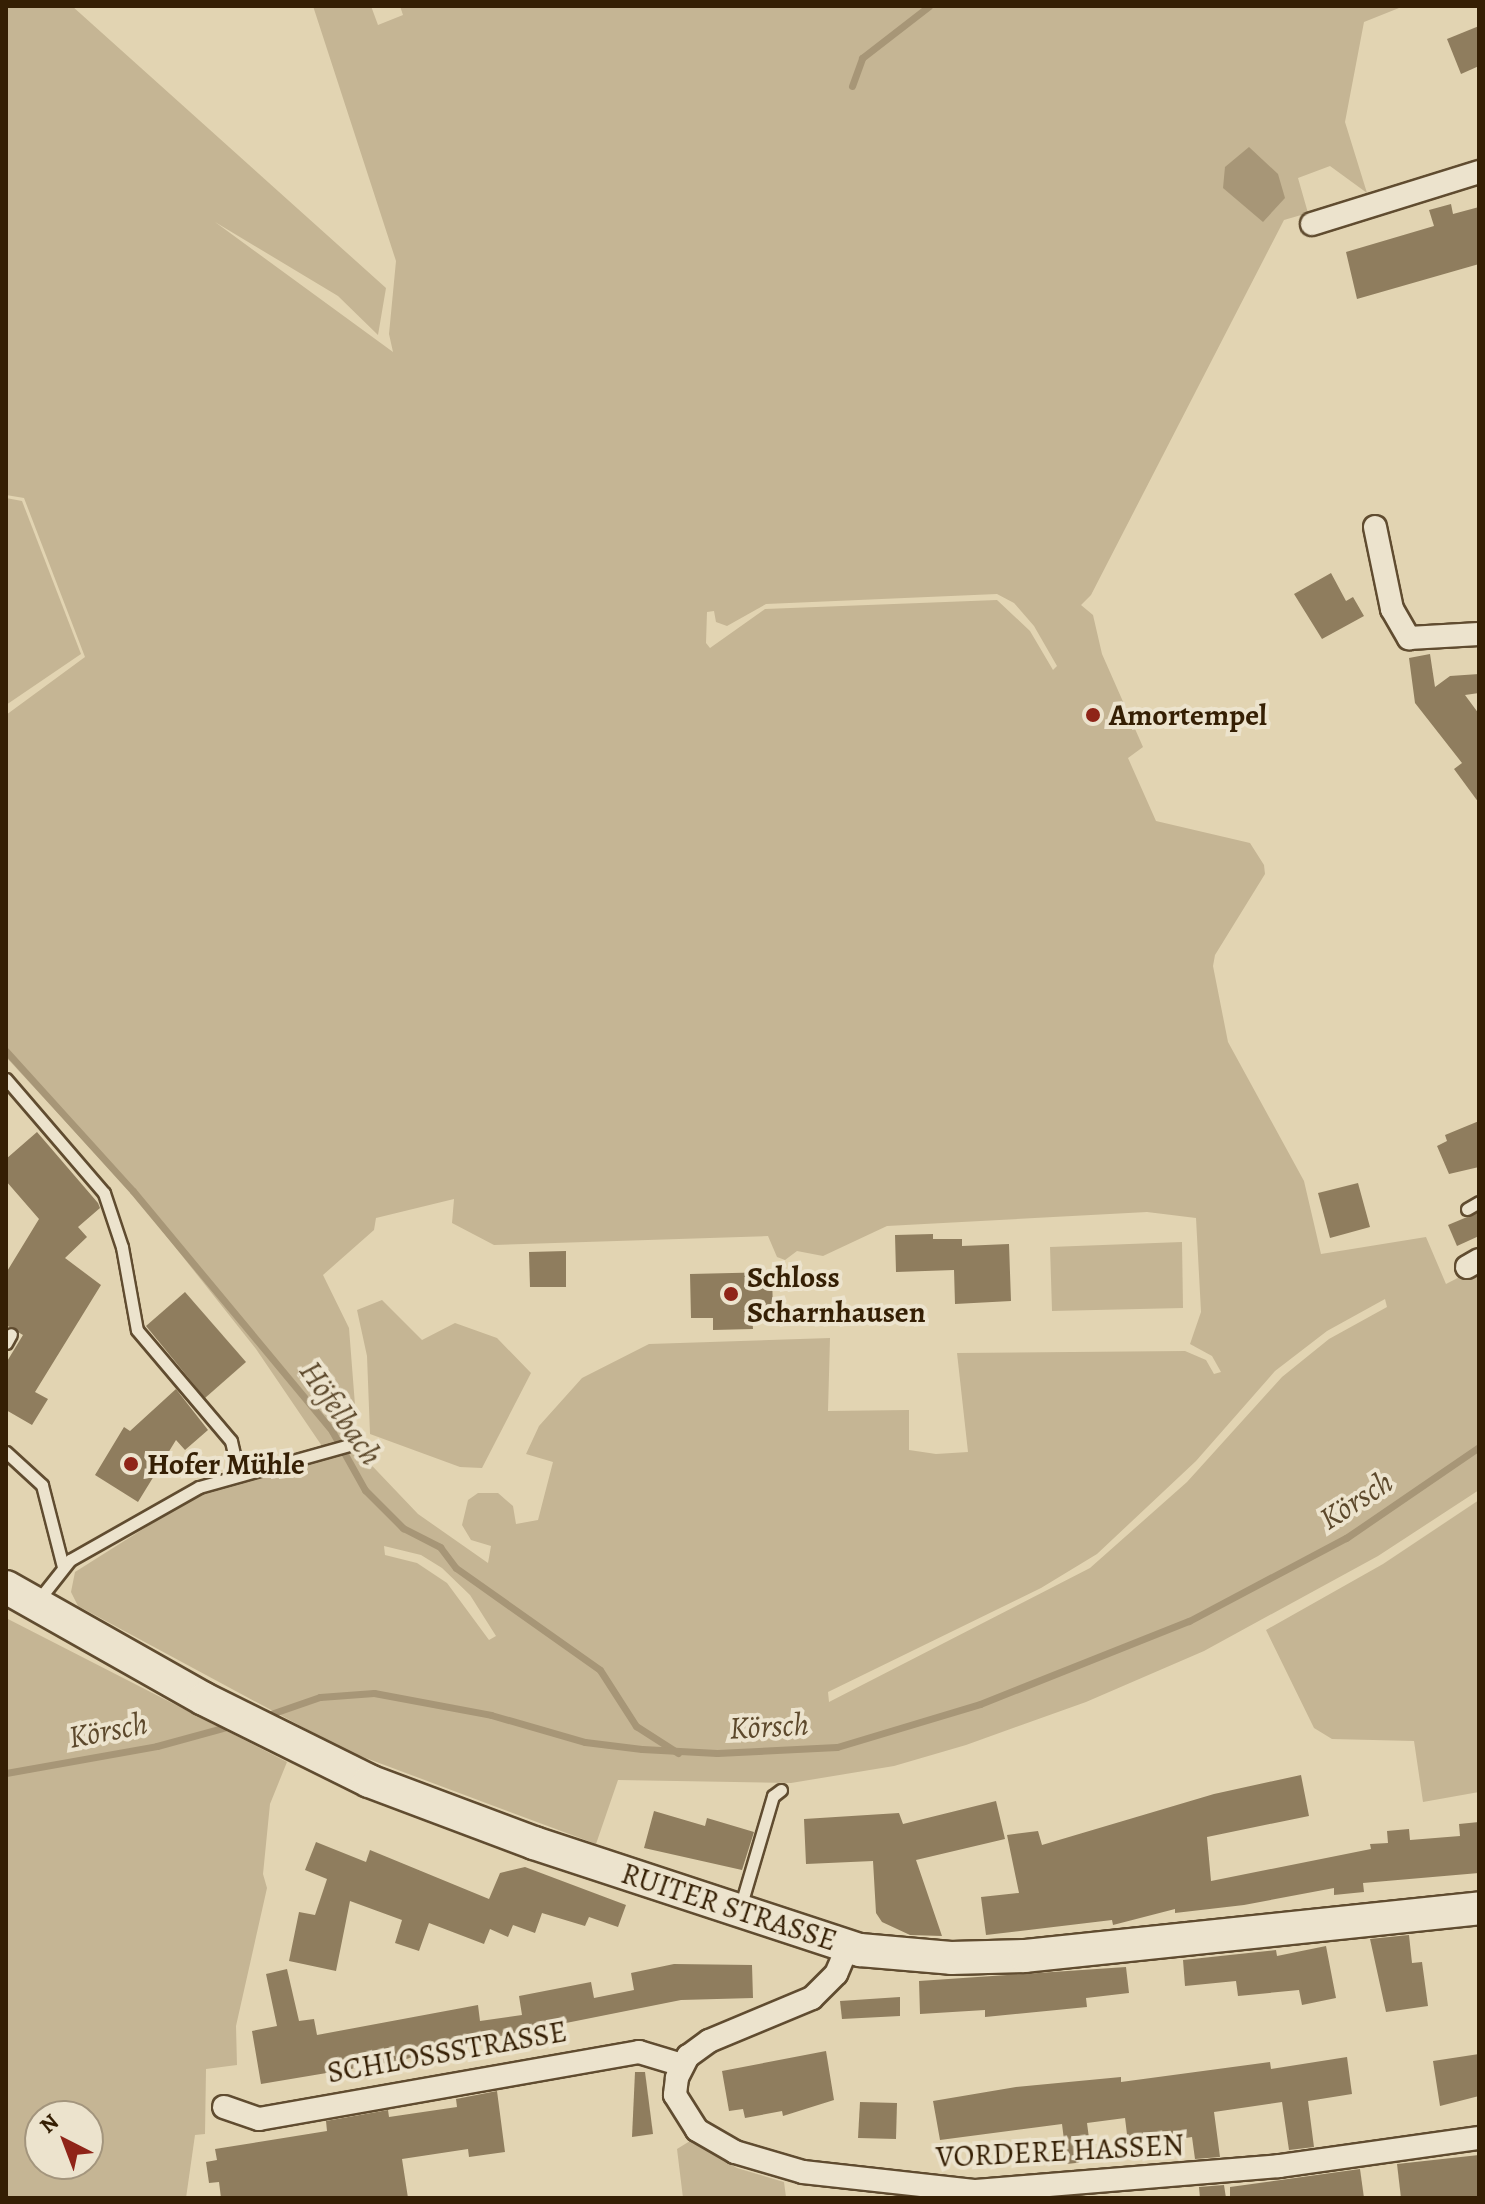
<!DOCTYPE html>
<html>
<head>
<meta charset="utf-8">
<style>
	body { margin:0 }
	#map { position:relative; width:1485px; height:2204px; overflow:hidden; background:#e2d4b2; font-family:Alegreya,serif }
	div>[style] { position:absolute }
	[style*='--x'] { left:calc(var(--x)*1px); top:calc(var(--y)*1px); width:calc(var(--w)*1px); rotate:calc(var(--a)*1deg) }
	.green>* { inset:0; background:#c5b594 }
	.water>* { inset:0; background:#a79677 }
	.stream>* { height:7px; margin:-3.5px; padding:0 3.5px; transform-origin:3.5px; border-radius:3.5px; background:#a79677 }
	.building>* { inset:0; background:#8f7d5e }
	.roads { filter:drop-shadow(2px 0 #604c30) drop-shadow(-2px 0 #604c30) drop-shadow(0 2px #604c30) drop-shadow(0 -2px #604c30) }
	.lane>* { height:11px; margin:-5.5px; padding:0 5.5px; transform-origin:5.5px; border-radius:5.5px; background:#ece3cd }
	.street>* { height:22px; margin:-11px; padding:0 11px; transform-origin:11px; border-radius:11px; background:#ece3cd }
	.secondary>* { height:32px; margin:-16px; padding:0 16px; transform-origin:16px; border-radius:16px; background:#ece3cd }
	.dots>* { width:22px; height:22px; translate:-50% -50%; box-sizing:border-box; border:4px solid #ece3cd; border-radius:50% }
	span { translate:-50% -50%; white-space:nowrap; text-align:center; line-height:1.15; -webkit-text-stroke:8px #ece3cd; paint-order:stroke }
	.poi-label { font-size:30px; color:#351f04; font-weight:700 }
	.left { translate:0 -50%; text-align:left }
	.street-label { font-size:30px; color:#351f04 }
	.water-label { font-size:32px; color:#5d492c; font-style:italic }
	.frame { position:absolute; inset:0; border:8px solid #351f04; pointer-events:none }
	.north { position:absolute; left:24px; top:2100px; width:80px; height:80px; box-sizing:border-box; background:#ece3cd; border:2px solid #a3957d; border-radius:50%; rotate:318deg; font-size:22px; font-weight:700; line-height:32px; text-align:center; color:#351f04 }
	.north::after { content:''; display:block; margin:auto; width:28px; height:36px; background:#8f2418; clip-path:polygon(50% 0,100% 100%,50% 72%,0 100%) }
</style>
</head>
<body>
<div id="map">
	<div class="green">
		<div style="clip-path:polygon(evenodd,6px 6px,72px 6px,386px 288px,378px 335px,338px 296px,215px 222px,393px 352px,389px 334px,396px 261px,313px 6px,371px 6px,378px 25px,403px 15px,400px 6px,1404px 6px,1364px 22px,1345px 122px,1367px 193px,1330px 166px,1298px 178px,1308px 213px,1284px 220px,1091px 595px,1081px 605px,1093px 615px,1102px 654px,1143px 747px,1128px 758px,1156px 821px,1250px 843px,1264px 865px,1265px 874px,1215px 955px,1213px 966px,1228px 1042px,1304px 1181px,1321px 1254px,1426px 1237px,1446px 1284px,1479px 1267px,1479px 1490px,1378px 1556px,1204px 1651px,1086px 1702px,966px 1745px,894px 1766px,791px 1783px,618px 1780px,596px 1844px,347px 1751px,78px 1606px,71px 1592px,75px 1572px,197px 1495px,358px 1451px,418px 1514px,488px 1563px,491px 1546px,471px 1540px,462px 1525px,468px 1500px,478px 1493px,498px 1493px,513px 1506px,516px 1524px,538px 1520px,553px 1462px,526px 1454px,539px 1426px,582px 1378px,649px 1344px,830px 1338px,828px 1411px,909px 1410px,909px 1450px,936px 1454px,968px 1452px,957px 1353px,1185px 1351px,1206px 1360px,1214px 1374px,1221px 1372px,1212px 1356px,1190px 1344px,1201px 1312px,1196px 1218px,1147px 1212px,887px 1226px,823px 1256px,797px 1251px,785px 1260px,777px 1257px,768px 1236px,494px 1245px,452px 1223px,454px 1199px,376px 1218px,374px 1230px,323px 1275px,349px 1328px,356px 1418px,351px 1436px,324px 1449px,256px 1349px,137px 1199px,6px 1057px,6px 715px,85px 657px,24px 498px,6px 495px,6px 6px,997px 594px,1014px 603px,1034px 626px,1057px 666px,1053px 670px,1030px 631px,997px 600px,765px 609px,710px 648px,706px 643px,707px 612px,714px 611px,716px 622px,727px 626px,766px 604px,997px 594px,6px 6px,1385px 1299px,1387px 1307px,1329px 1339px,1282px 1377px,1187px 1482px,1090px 1568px,829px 1702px,828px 1692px,1041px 1588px,1097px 1554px,1196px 1461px,1275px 1371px,1327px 1331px,1385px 1299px,6px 6px,384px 1546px,421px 1555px,442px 1568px,470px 1595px,496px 1636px,489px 1640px,447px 1583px,417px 1563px,385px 1555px,384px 1546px)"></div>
		<div style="clip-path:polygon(6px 498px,22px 501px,81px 654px,6px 705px)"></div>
		<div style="clip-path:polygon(1182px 1242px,1183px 1308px,1052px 1311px,1050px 1247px)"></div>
		<div style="clip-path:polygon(382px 1300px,422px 1340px,455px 1323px,497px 1338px,531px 1373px,482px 1468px,460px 1467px,370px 1434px,367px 1356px,357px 1310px)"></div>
		<div style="clip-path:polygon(1479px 1500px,1479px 1792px,1423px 1802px,1414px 1741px,1332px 1739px,1314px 1728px,1266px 1630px,1383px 1564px)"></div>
		<div style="clip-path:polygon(evenodd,6px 1618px,287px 1762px,270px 1804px,263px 1874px,267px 1888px,236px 2026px,237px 2065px,206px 2069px,205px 2134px,195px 2135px,186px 2198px,6px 2198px,6px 1618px,40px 2116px,88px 2116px,88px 2164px,40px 2164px,40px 2116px)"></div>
		<div style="clip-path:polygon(690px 2141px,737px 2168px,784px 2182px,786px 2197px,683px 2198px,677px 2149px)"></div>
	</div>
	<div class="water">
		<div style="clip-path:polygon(1249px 147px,1278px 174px,1285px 198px,1263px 222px,1223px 188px,1225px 167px)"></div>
	</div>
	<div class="stream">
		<div style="--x:852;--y:86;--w:30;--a:-70"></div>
		<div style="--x:862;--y:58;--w:85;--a:-37.8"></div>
		<div style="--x:6;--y:1051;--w:189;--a:47.8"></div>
		<div style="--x:133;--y:1191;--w:312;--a:50.3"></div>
		<div style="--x:332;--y:1431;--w:68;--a:60.8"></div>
		<div style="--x:365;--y:1490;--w:54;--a:45"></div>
		<div style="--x:403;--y:1528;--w:42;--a:27.2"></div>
		<div style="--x:440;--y:1547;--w:26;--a:53"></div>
		<div style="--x:456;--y:1568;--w:176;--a:35.3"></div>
		<div style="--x:600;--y:1670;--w:67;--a:57.3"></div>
		<div style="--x:636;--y:1726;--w:50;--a:32.7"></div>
		<div style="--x:265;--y:1716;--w:58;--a:-19.1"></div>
		<div style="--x:320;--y:1697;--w:54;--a:-4.2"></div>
		<div style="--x:374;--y:1693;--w:119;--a:10.6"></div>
		<div style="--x:491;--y:1715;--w:98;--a:16"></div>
		<div style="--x:585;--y:1742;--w:57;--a:7"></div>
		<div style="--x:642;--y:1749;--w:75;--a:3.1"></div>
		<div style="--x:717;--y:1753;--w:120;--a:-2.9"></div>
		<div style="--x:837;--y:1747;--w:149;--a:-16.7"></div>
		<div style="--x:980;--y:1704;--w:225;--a:-21.7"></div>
		<div style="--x:1189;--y:1621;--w:178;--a:-27.9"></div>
		<div style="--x:1346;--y:1538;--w:161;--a:-34.4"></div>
		<div style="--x:6;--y:1773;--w:153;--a:-10.1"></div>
		<div style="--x:157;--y:1746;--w:80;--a:-15.3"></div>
	</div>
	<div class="building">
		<div style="clip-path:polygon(1479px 26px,1479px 66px,1461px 74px,1447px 39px)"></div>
		<div style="clip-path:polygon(1451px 204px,1453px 214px,1479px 207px,1479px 264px,1357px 299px,1346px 252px,1434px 226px,1429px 210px)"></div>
		<div style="clip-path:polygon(1331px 573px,1346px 601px,1353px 597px,1364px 616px,1322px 639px,1294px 594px)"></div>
		<div style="clip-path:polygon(1430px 654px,1435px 687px,1450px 676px,1479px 674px,1479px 693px,1465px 695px,1479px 714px,1479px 803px,1454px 769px,1462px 763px,1415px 703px,1409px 658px)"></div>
		<div style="clip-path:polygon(1479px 1121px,1479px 1167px,1449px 1174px,1437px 1146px,1447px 1141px,1445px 1135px)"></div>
		<div style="clip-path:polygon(37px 1132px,98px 1203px,100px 1208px,78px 1227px,87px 1237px,65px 1258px,101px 1285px,35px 1392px,48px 1399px,32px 1425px,6px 1410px,6px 1363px,23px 1335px,6px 1325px,6px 1273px,39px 1219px,6px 1181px,6px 1159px)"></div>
		<div style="clip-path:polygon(1358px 1183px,1370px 1227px,1330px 1238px,1318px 1193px)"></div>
		<div style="clip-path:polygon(1479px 1212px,1479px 1236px,1457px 1246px,1448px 1225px)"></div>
		<div style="clip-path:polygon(933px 1234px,933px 1239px,962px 1239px,962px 1246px,1009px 1244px,1011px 1301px,955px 1304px,954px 1270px,896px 1272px,895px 1235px)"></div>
		<div style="clip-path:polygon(566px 1251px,566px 1287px,530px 1287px,529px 1252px)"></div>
		<div style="clip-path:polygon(772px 1272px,773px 1314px,752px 1315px,753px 1329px,713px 1330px,713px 1318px,691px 1318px,690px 1274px)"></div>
		<div style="clip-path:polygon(185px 1292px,246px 1362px,205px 1398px,146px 1326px)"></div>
		<div style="clip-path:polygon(176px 1389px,208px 1430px,185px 1450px,176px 1440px,138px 1502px,95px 1475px,124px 1427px,130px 1431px)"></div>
		<div style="clip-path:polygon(1301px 1775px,1309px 1816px,1207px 1837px,1211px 1881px,1371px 1849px,1370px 1844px,1388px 1843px,1387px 1831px,1409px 1829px,1410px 1840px,1460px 1836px,1459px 1824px,1479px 1822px,1479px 1873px,1363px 1883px,1364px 1892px,1334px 1895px,1334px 1888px,1244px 1905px,1175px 1913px,1175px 1909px,1113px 1925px,1112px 1920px,986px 1935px,981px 1897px,1019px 1893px,1007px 1835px,1038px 1831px,1042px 1845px,1214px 1794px)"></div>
		<div style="clip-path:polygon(996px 1801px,1005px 1839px,916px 1860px,942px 1936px,910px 1935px,882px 1922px,876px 1913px,873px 1861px,806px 1864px,804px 1819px,899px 1813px,903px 1824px)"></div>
		<div style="clip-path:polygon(654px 1811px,705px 1826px,707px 1818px,754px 1832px,742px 1870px,644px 1848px)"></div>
		<div style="clip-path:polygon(316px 1842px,366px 1862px,370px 1850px,489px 1899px,500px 1873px,525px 1867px,626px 1905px,618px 1927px,589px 1917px,585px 1926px,542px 1913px,535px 1933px,513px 1925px,508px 1937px,490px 1929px,484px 1944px,429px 1923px,419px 1951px,395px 1943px,402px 1920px,350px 1901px,336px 1971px,289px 1961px,299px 1912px,315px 1915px,327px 1879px,305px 1870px)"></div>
		<div style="clip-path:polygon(1409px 1935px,1412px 1963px,1422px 1962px,1428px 2006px,1386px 2012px,1370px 1939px)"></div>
		<div style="clip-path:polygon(1326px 1946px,1336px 1998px,1302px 2005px,1299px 1990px,1238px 1996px,1236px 1981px,1185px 1986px,1183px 1960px,1276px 1950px,1277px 1956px)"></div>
		<div style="clip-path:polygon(674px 1964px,752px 1965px,753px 1998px,681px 2000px,431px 2050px,404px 2060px,261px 2084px,252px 2031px,277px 2026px,266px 1974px,287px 1969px,299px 2021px,314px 2019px,317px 2035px,478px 2005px,480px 2021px,522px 2015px,519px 1996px,591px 1982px,594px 1998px,634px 1990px,631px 1973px)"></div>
		<div style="clip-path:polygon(1126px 1967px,1129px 1993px,1086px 1998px,1087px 2007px,985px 2017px,985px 2010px,920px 2014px,919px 1981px)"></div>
		<div style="clip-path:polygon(900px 1997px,900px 2016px,842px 2019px,840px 2001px)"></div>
		<div style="clip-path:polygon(826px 2051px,834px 2100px,783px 2116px,782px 2111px,745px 2118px,743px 2109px,729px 2111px,722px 2071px)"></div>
		<div style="clip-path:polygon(1479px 2054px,1479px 2096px,1440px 2106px,1433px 2061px)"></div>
		<div style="clip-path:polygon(1347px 2057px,1352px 2094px,1308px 2101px,1314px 2147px,1289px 2150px,1282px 2102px,1214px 2112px,1220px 2157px,1195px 2159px,1192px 2137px,1154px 2143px,1155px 2157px,1130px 2159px,1125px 2118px,1087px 2123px,1092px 2161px,1067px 2164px,1062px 2124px,940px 2140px,933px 2101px,1016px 2087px,1121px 2077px,1121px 2082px,1270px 2062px,1271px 2069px)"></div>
		<div style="clip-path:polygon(635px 2072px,645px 2072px,653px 2134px,632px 2137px)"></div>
		<div style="clip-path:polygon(497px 2091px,505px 2152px,469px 2157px,468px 2149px,402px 2159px,408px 2198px,221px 2198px,219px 2182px,209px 2183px,206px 2162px,217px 2160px,215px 2149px,327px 2131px,326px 2121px,388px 2110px,389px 2117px,457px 2107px,456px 2099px)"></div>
		<div style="clip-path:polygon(860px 2102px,897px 2103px,896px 2139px,858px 2138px)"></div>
		<div style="clip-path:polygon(1479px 2155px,1479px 2198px,1401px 2198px,1397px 2164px)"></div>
		<div style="clip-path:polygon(1360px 2169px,1364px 2198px,1230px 2198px,1230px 2187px)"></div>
		<div style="clip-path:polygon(1224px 2185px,1226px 2198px,1200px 2198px,1199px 2187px)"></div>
	</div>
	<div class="roads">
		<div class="lane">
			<div style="--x:6;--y:1079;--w:150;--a:49.3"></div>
			<div style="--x:104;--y:1193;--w:57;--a:71.6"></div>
			<div style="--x:122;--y:1247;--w:84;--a:79.8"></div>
			<div style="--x:137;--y:1330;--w:145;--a:49.7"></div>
			<div style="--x:231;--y:1441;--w:35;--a:77"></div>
			<div style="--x:1467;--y:1209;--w:14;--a:-30"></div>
			<div style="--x:6;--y:1343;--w:10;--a:-61"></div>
			<div style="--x:6;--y:1452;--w:49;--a:42.5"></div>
			<div style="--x:42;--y:1485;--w:85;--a:75.6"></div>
			<div style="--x:36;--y:1603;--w:55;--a:-51.7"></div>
			<div style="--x:70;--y:1560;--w:148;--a:-29.5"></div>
			<div style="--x:199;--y:1487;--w:160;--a:-15.6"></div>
			<div style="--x:740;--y:1908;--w:117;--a:-73.6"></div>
			<div style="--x:773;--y:1796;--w:10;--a:-37"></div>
		</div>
		<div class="street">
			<div style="--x:1312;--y:224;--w:175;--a:-17.3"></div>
			<div style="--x:1375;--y:527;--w:84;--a:78.3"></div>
			<div style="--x:1392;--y:609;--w:34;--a:60"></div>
			<div style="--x:1409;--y:638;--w:70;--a:-3.3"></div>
			<div style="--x:1467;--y:1267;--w:14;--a:-30"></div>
			<div style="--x:848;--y:1946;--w:30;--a:113"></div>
			<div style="--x:836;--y:1974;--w:34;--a:135"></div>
			<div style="--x:812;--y:1998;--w:112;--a:157.3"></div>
			<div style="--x:709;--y:2041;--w:26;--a:144"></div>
			<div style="--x:688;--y:2056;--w:25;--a:117"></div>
			<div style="--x:677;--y:2078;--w:17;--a:97"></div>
			<div style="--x:675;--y:2095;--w:41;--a:57.8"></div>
			<div style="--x:697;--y:2130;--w:44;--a:30.1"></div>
			<div style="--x:735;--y:2152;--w:71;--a:16.4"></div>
			<div style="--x:803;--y:2172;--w:174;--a:6.3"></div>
			<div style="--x:976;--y:2191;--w:304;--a:-4.7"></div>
			<div style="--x:1279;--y:2166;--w:202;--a:-8"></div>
			<div style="--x:224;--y:2107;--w:37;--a:19"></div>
			<div style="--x:259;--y:2119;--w:386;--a:-10"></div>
			<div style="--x:639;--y:2052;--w:45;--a:16.8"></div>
		</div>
		<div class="secondary">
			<div style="--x:6;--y:1587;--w:227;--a:29.5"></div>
			<div style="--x:204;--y:1699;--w:184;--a:26.4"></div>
			<div style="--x:369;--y:1781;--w:176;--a:20.6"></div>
			<div style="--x:534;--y:1843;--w:343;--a:18.2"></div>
			<div style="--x:860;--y:1950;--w:91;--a:5"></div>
			<div style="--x:951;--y:1958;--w:74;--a:-1.5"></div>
			<div style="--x:1025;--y:1956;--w:457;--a:-6"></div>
		</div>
	</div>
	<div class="dots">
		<div style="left:1093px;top:715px;background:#8f2418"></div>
		<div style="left:731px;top:1294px;background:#8f2418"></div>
		<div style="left:131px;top:1464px;background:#8f2418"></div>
	</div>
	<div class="poi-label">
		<span class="left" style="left:1109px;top:715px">Amortempel</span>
		<span class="left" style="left:747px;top:1294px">Schloss<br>Scharnhausen</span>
		<span class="left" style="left:147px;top:1464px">Hofer Mühle</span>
	</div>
	<div class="street-label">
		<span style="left:729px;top:1907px;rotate:18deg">RUITER STRASSE</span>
		<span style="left:447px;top:2052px;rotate:-10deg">SCHLOSSSTRASSE</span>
		<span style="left:1060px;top:2151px;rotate:-3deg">VORDERE HASSEN</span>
	</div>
	<div class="water-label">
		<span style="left:341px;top:1413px;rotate:55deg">Höfelbach</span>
		<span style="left:1356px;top:1500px;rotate:-33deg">Körsch</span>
		<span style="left:769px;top:1726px;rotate:-3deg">Körsch</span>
		<span style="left:108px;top:1730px;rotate:-11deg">Körsch</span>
	</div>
	<div class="frame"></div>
	<div class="north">N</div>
</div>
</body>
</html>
